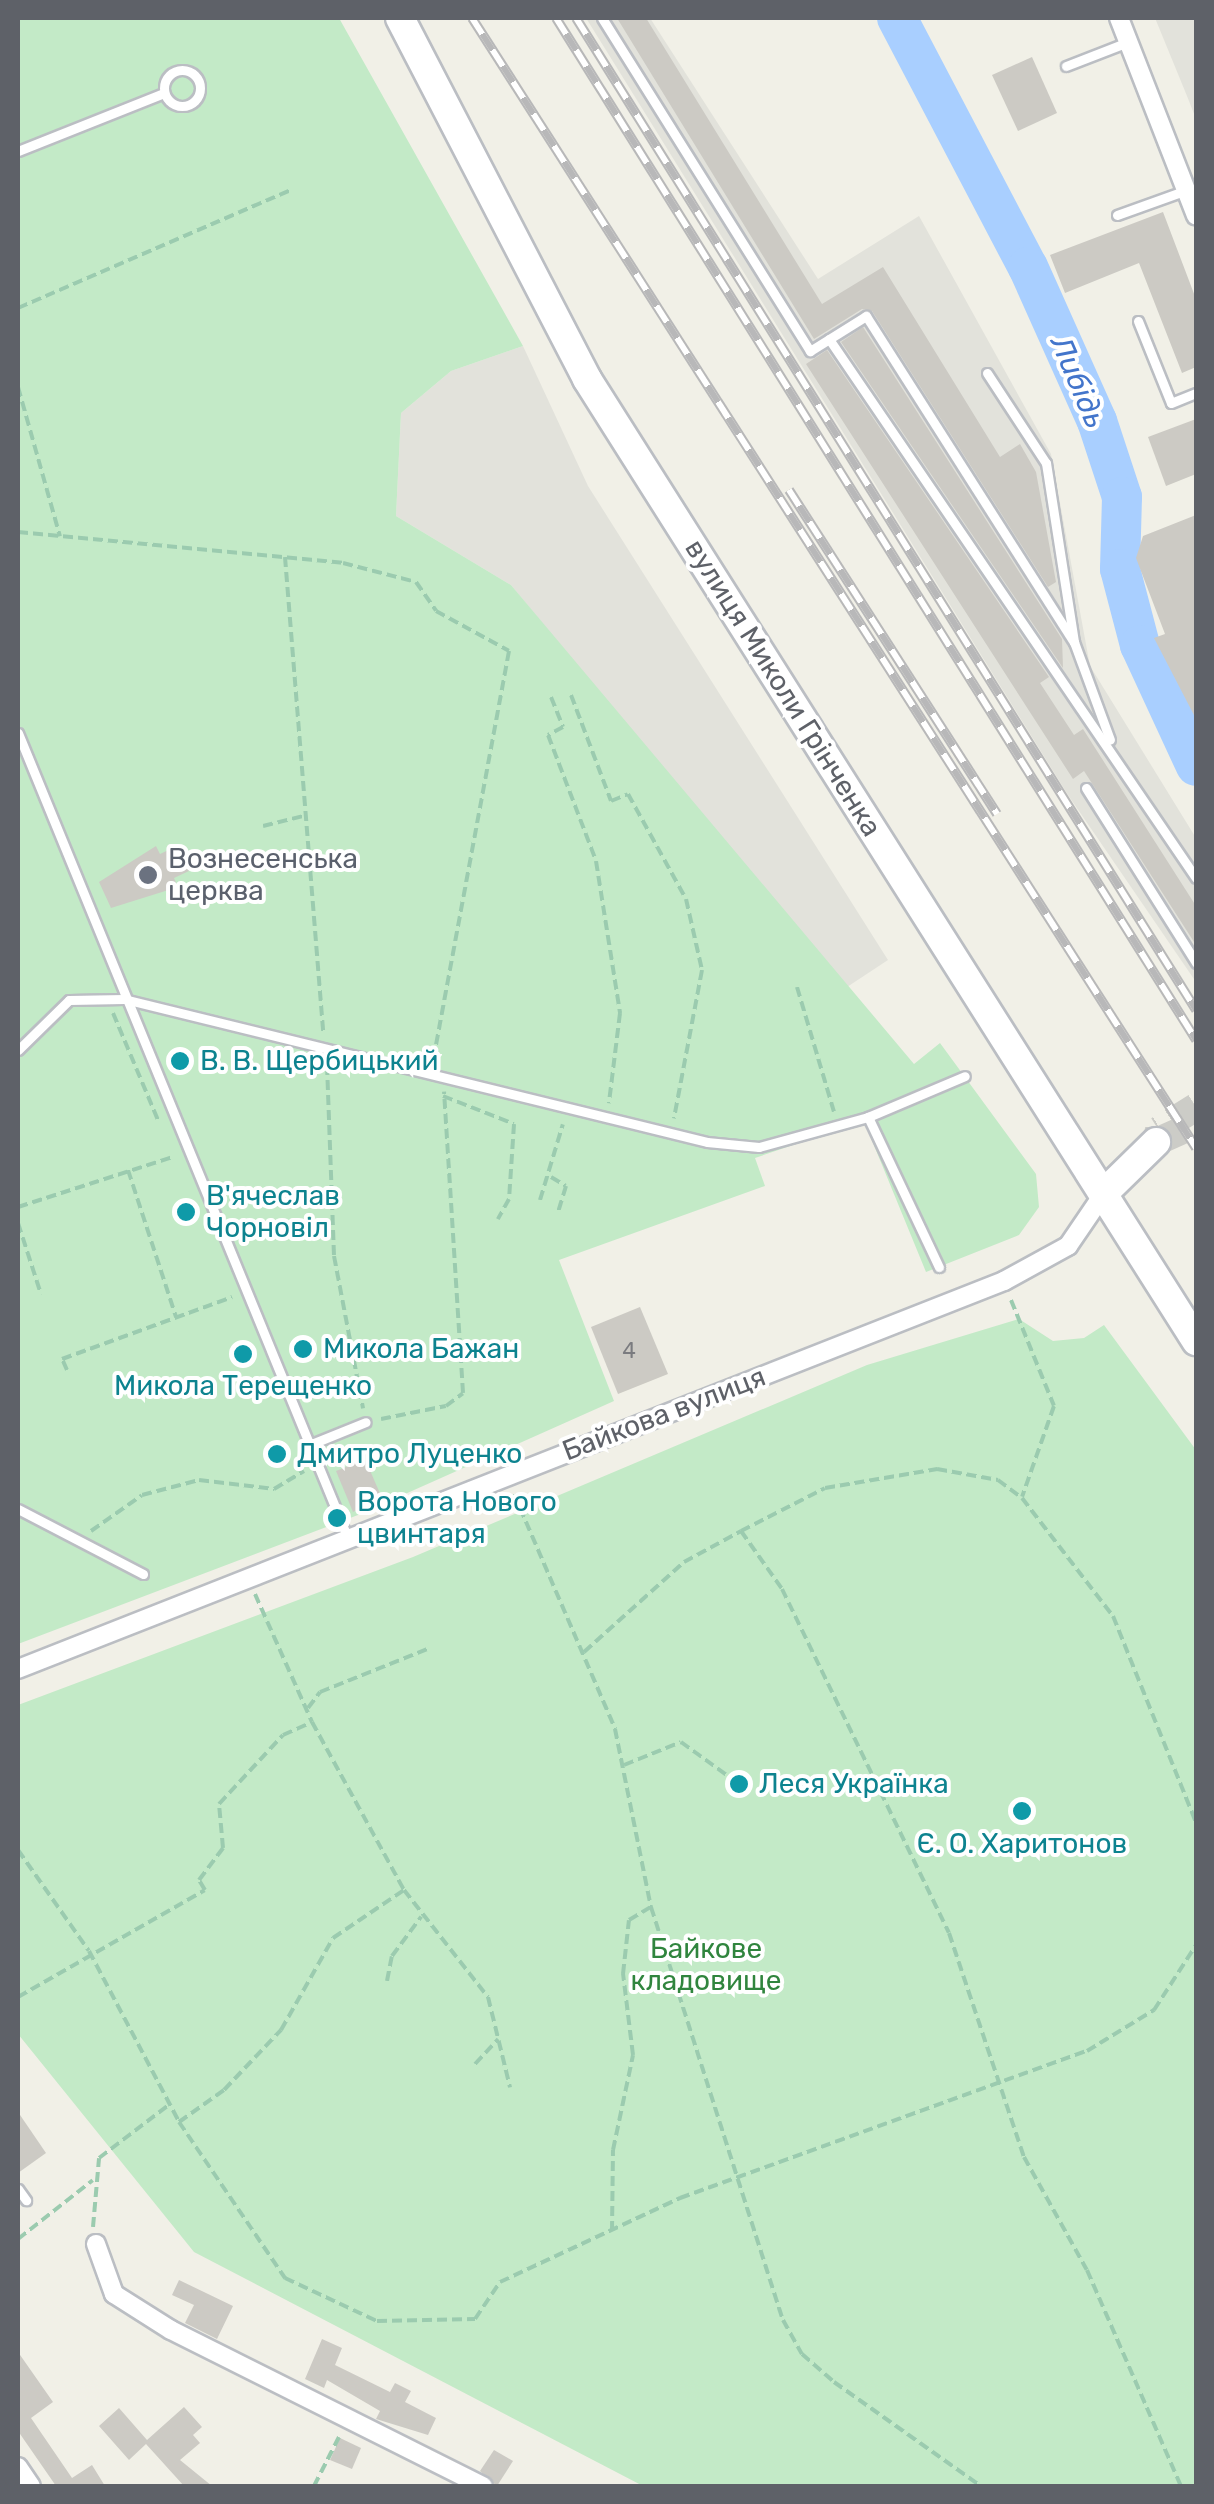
<!DOCTYPE html>
<html>
<head>
<meta charset="utf-8">
<style>
	body { margin:0 }
	#map { position:relative; width:1214px; height:2504px; overflow:hidden; background:#f1f0e7; font-family:Rubik,sans-serif }
	div>[style] { position:absolute }
	[style*='--x'] { left:calc(var(--x)*1px); top:calc(var(--y)*1px); width:calc(var(--w)*1px); rotate:calc(var(--a)*1deg) }
	.industrial>* { inset:0; background:#e2e2db }
	.green>* { inset:0; background:#c3eac7 }
	.river>* { height:40px; margin:-20px; padding:0 20px; transform-origin:20px; border-radius:20px; background:#a9cfff }
	.building>* { inset:0; background:#cccac4 }
	.secondary-tunnel>* { height:28px; margin-top:-14px; transform-origin:0; background:repeating-linear-gradient(90deg,#ccccc7 0 28px,transparent 0 42px) }
	.path>* { height:4px; margin-top:-2px; transform-origin:0; background:repeating-linear-gradient(90deg,#9bcbaf 0 10px,transparent 0 15px) }
	.roads { filter:drop-shadow(2px 0 #bbbec3) drop-shadow(-2px 0 #bbbec3) drop-shadow(0 2px #bbbec3) drop-shadow(0 -2px #bbbec3) }
	.lane>* { height:9px; margin:-4.5px; padding:0 4.5px; transform-origin:4.5px; border-radius:4.5px; background:#fff }
	.lane>.ring { margin:-4.5px; padding:0; box-sizing:content-box; background:none; border:9px solid #fff; border-radius:50% }
	.street>* { height:18px; margin:-9px; padding:0 9px; transform-origin:9px; border-radius:9px; background:#fff }
	.secondary>* { height:28px; margin:-14px; padding:0 14px; transform-origin:14px; border-radius:14px; background:#fff }
	.rail>* { height:10px; margin-top:-5px; transform-origin:0; background:repeating-linear-gradient(90deg,#fff 0 19px,#b8b8b9 0 38px); box-sizing:border-box; border-block:2px solid #b8b8b9 }
	.dots>* { width:28px; height:28px; translate:-50% -50%; box-sizing:border-box; border:5px solid #fff; border-radius:50% }
	span { translate:-50% -50%; white-space:nowrap; text-align:center; line-height:1.15; -webkit-text-stroke:8px #fff; paint-order:stroke }
	.number-label { font-size:22px; color:#7a7b7f }
	.number-label span { -webkit-text-stroke-width:0 }
	.street-label { font-size:28px; color:#5e6168 }
	.worship-label { font-size:28px; color:#5b616d }
	.left { translate:0 -50%; text-align:left }
	.culture-label { font-size:28px; color:#0d838f }
	.park-label { font-size:28px; color:#30853e }
	.water-label { font-size:30px; color:#4375cb; font-style:italic }
	.frame { position:absolute; inset:0; border:20px solid #5e6168; pointer-events:none }
</style>
</head>
<body>
<div id="map">
	<div class="industrial">
		<div style="clip-path:polygon(586px 18px,650px 18px,818px 279px,919px 216px,1051px 454px,1090px 666px,1196px 838px,1196px 982px,1068px 795px)"></div>
		<div style="clip-path:polygon(1155px 18px,1196px 18px,1196px 119px,1187px 96px)"></div>
		<div style="clip-path:polygon(523px 346px,588px 486px,888px 960px,844px 989px,511px 585px,396px 516px,401px 413px,451px 371px)"></div>
	</div>
	<div class="green">
		<div style="clip-path:polygon(18px 18px,339px 18px,523px 346px,451px 371px,401px 413px,396px 516px,511px 585px,914px 1064px,940px 1043px,1036px 1174px,1039px 1207px,1019px 1235px,926px 1272px,864px 1121px,755px 1158px,765px 1186px,559px 1260px,614px 1401px,358px 1515px,18px 1644px)"></div>
		<div style="clip-path:polygon(1019px 1319px,1053px 1341px,1084px 1338px,1104px 1325px,1196px 1450px,1196px 2486px,643px 2486px,194px 2252px,18px 2034px,18px 1705px,413px 1557px,867px 1365px)"></div>
	</div>
	<div class="river">
		<div style="--x:897;--y:18;--w:281;--a:62.3"></div>
		<div style="--x:1028;--y:267;--w:169;--a:65.9"></div>
		<div style="--x:1097;--y:421;--w:80;--a:71.8"></div>
		<div style="--x:1122;--y:497;--w:72;--a:91.6"></div>
		<div style="--x:1120;--y:569;--w:79;--a:75.3"></div>
		<div style="--x:1140;--y:645;--w:133;--a:65.2"></div>
	</div>
	<div class="building">
		<div style="clip-path:polygon(617px 18px,646px 18px,822px 304px,883px 267px,1000px 457px,1020px 444px,1036px 472px,1056px 582px,1048px 587px,872px 311px,862px 309px,814px 339px)"></div>
		<div style="clip-path:polygon(1032px 57px,1057px 113px,1018px 131px,992px 75px)"></div>
		<div style="clip-path:polygon(1163px 212px,1196px 299px,1196px 367px,1182px 373px,1139px 263px,1065px 293px,1050px 255px)"></div>
		<div style="clip-path:polygon(863px 327px,1062px 639px,1063px 668px,841px 342px)"></div>
		<div style="clip-path:polygon(827px 350px,1049px 677px,1040px 683px,1074px 735px,1083px 729px,1196px 906px,1196px 945px,1084px 771px,1073px 779px,806px 364px)"></div>
		<div style="clip-path:polygon(1196px 419px,1196px 474px,1166px 486px,1148px 437px)"></div>
		<div style="clip-path:polygon(1196px 515px,1196px 719px,1154px 638px,1165px 634px,1136px 558px,1143px 536px)"></div>
		<div style="clip-path:polygon(156px 846px,160px 854px,177px 846px,189px 871px,174px 878px,178px 887px,111px 908px,99px 882px)"></div>
		<div style="clip-path:polygon(640px 1307px,668px 1374px,618px 1394px,591px 1327px)"></div>
		<div style="clip-path:polygon(365px 1459px,382px 1498px,353px 1512px,336px 1471px)"></div>
		<div style="clip-path:polygon(18px 2112px,46px 2153px,18px 2173px)"></div>
		<div style="clip-path:polygon(179px 2280px,233px 2306px,217px 2339px,185px 2323px,194px 2305px,172px 2295px)"></div>
		<div style="clip-path:polygon(322px 2339px,342px 2348px,335px 2365px,390px 2392px,395px 2383px,411px 2391px,405px 2402px,436px 2418px,428px 2435px,376px 2419px,380px 2411px,327px 2380px,324px 2388px,305px 2379px)"></div>
		<div style="clip-path:polygon(18px 2352px,53px 2402px,31px 2418px,72px 2478px,92px 2465px,105px 2486px,56px 2486px,18px 2431px)"></div>
		<div style="clip-path:polygon(184px 2407px,202px 2427px,193px 2435px,200px 2443px,180px 2460px,212px 2486px,184px 2486px,146px 2444px,129px 2460px,99px 2426px,119px 2408px,147px 2440px)"></div>
		<div style="clip-path:polygon(340px 2438px,361px 2448px,352px 2469px,330px 2460px)"></div>
		<div style="clip-path:polygon(494px 2450px,513px 2461px,497px 2486px,480px 2471px)"></div>
	</div>
	<div class="secondary-tunnel">
		<div style="--x:1196;--y:1107;--w:44;--a:148.1"></div>
		<div style="--x:1159;--y:1130;--w:12;--a:104"></div>
		<div style="--x:1156;--y:1142;--w:44;--a:-24.2"></div>
	</div>
	<div class="path">
		<div style="--x:18;--y:308;--w:297;--a:-23.4"></div>
		<div style="--x:18;--y:387;--w:155;--a:74.3"></div>
		<div style="--x:18;--y:532;--w:326;--a:5.4"></div>
		<div style="--x:343;--y:563;--w:75;--a:14.6"></div>
		<div style="--x:416;--y:582;--w:35;--a:55"></div>
		<div style="--x:436;--y:611;--w:83;--a:28.7"></div>
		<div style="--x:509;--y:651;--w:416;--a:100.5"></div>
		<div style="--x:285;--y:557;--w:476;--a:85.4"></div>
		<div style="--x:571;--y:695;--w:113;--a:69.3"></div>
		<div style="--x:611;--y:801;--w:18;--a:-22"></div>
		<div style="--x:628;--y:794;--w:120;--a:61.1"></div>
		<div style="--x:686;--y:899;--w:73;--a:77.3"></div>
		<div style="--x:702;--y:970;--w:151;--a:100.7"></div>
		<div style="--x:551;--y:697;--w:32;--a:68"></div>
		<div style="--x:563;--y:727;--w:17;--a:152"></div>
		<div style="--x:548;--y:735;--w:135;--a:69.1"></div>
		<div style="--x:596;--y:861;--w:154;--a:81"></div>
		<div style="--x:620;--y:1013;--w:91;--a:97"></div>
		<div style="--x:263;--y:826;--w:41;--a:-14"></div>
		<div style="--x:797;--y:987;--w:130;--a:73.5"></div>
		<div style="--x:113;--y:1013;--w:116;--a:67.2"></div>
		<div style="--x:327;--y:1065;--w:191;--a:87.9"></div>
		<div style="--x:334;--y:1256;--w:155;--a:79.2"></div>
		<div style="--x:443;--y:1096;--w:76;--a:21.5"></div>
		<div style="--x:514;--y:1124;--w:75;--a:93.8"></div>
		<div style="--x:509;--y:1199;--w:23;--a:119"></div>
		<div style="--x:128;--y:1170;--w:155;--a:71.9"></div>
		<div style="--x:551;--y:1177;--w:17;--a:31"></div>
		<div style="--x:566;--y:1186;--w:27;--a:107"></div>
		<div style="--x:540;--y:1200;--w:79;--a:-73.2"></div>
		<div style="--x:18;--y:1207;--w:163;--a:-17.9"></div>
		<div style="--x:18;--y:1223;--w:75;--a:72.1"></div>
		<div style="--x:1011;--y:1300;--w:114;--a:67.9"></div>
		<div style="--x:1054;--y:1406;--w:96;--a:109.4"></div>
		<div style="--x:67;--y:1370;--w:12;--a:-114"></div>
		<div style="--x:62;--y:1359;--w:181;--a:-20"></div>
		<div style="--x:381;--y:1419;--w:66;--a:-11.3"></div>
		<div style="--x:446;--y:1406;--w:21;--a:-37"></div>
		<div style="--x:463;--y:1393;--w:302;--a:-93.6"></div>
		<div style="--x:514;--y:1494;--w:256;--a:66.7"></div>
		<div style="--x:615;--y:1729;--w:182;--a:78.6"></div>
		<div style="--x:651;--y:1907;--w:434;--a:72.3"></div>
		<div style="--x:783;--y:2320;--w:39;--a:61"></div>
		<div style="--x:802;--y:2354;--w:43;--a:41.2"></div>
		<div style="--x:834;--y:2382;--w:180;--a:35.3"></div>
		<div style="--x:91;--y:1531;--w:62;--a:-35.2"></div>
		<div style="--x:142;--y:1495;--w:59;--a:-14.7"></div>
		<div style="--x:199;--y:1480;--w:76;--a:6.8"></div>
		<div style="--x:274;--y:1489;--w:35;--a:-31"></div>
		<div style="--x:741;--y:1531;--w:94;--a:-27.1"></div>
		<div style="--x:825;--y:1488;--w:114;--a:-9.6"></div>
		<div style="--x:937;--y:1469;--w:62;--a:10.2"></div>
		<div style="--x:998;--y:1480;--w:30;--a:37"></div>
		<div style="--x:1022;--y:1498;--w:149;--a:52.4"></div>
		<div style="--x:1113;--y:1616;--w:222;--a:68.1"></div>
		<div style="--x:255;--y:1594;--w:140;--a:66"></div>
		<div style="--x:312;--y:1722;--w:192;--a:61.3"></div>
		<div style="--x:404;--y:1890;--w:136;--a:51.9"></div>
		<div style="--x:488;--y:1997;--w:93;--a:76.3"></div>
		<div style="--x:584;--y:1652;--w:135;--a:-42"></div>
		<div style="--x:684;--y:1562;--w:65;--a:-28.5"></div>
		<div style="--x:741;--y:1531;--w:71;--a:54.7"></div>
		<div style="--x:782;--y:1589;--w:382;--a:64.1"></div>
		<div style="--x:949;--y:1933;--w:236;--a:71.5"></div>
		<div style="--x:1024;--y:2157;--w:129;--a:60.9"></div>
		<div style="--x:1087;--y:2270;--w:236;--a:66.5"></div>
		<div style="--x:308;--y:1708;--w:20;--a:-53"></div>
		<div style="--x:320;--y:1692;--w:118;--a:-21.8"></div>
		<div style="--x:624;--y:1765;--w:61;--a:-22"></div>
		<div style="--x:681;--y:1742;--w:72;--a:35.9"></div>
		<div style="--x:18;--y:1850;--w:123;--a:54.9"></div>
		<div style="--x:89;--y:1951;--w:193;--a:62.2"></div>
		<div style="--x:179;--y:2122;--w:189;--a:55.8"></div>
		<div style="--x:285;--y:2278;--w:102;--a:25.1"></div>
		<div style="--x:377;--y:2321;--w:98;--a:-1.2"></div>
		<div style="--x:475;--y:2319;--w:45;--a:-56"></div>
		<div style="--x:500;--y:2282;--w:199;--a:-25"></div>
		<div style="--x:680;--y:2198;--w:433;--a:-19.9"></div>
		<div style="--x:1087;--y:2051;--w:79;--a:-31.5"></div>
		<div style="--x:1154;--y:2010;--w:77;--a:-57.1"></div>
		<div style="--x:387;--y:1981;--w:25;--a:-79"></div>
		<div style="--x:392;--y:1956;--w:49;--a:-53.4"></div>
		<div style="--x:18;--y:1997;--w:215;--a:-29.8"></div>
		<div style="--x:205;--y:1890;--w:12;--a:-121"></div>
		<div style="--x:199;--y:1880;--w:40;--a:-53"></div>
		<div style="--x:223;--y:1848;--w:44;--a:-95.2"></div>
		<div style="--x:219;--y:1804;--w:94;--a:-47.2"></div>
		<div style="--x:283;--y:1735;--w:32;--a:-24"></div>
		<div style="--x:475;--y:2064;--w:34;--a:-47"></div>
		<div style="--x:179;--y:2122;--w:55;--a:-35.4"></div>
		<div style="--x:224;--y:2090;--w:83;--a:-46.5"></div>
		<div style="--x:281;--y:2030;--w:106;--a:-60.5"></div>
		<div style="--x:333;--y:1938;--w:86;--a:-34.1"></div>
		<div style="--x:93;--y:2227;--w:69;--a:-85"></div>
		<div style="--x:99;--y:2158;--w:89;--a:-37.3"></div>
		<div style="--x:612;--y:2231;--w:81;--a:-89.3"></div>
		<div style="--x:613;--y:2150;--w:97;--a:-78.1"></div>
		<div style="--x:633;--y:2055;--w:82;--a:-97"></div>
		<div style="--x:623;--y:1974;--w:54;--a:-83.7"></div>
		<div style="--x:629;--y:1920;--w:26;--a:-31"></div>
		<div style="--x:18;--y:2239;--w:95;--a:-38.2"></div>
		<div style="--x:314;--y:2486;--w:55;--a:-63"></div>
	</div>
	<div class="roads">
		<div class="lane">
			<div style="--x:602;--y:18;--w:393;--a:58"></div>
			<div style="--x:810;--y:351;--w:66;--a:-32"></div>
			<div style="--x:866;--y:316;--w:387;--a:57.5"></div>
			<div style="--x:1066;--y:66;--w:66;--a:-21.2"></div>
			<div class="ring" style="left:164px;top:70px;width:27px;height:27px"></div>
			<div style="--x:18;--y:151;--w:157;--a:-21.7"></div>
			<div style="--x:1117;--y:215;--w:74;--a:-19.7"></div>
			<div style="--x:1138;--y:321;--w:88;--a:68.1"></div>
			<div style="--x:1171;--y:403;--w:27;--a:-22"></div>
			<div style="--x:829;--y:339;--w:652;--a:55.75"></div>
			<div style="--x:987;--y:373;--w:108;--a:56.8"></div>
			<div style="--x:1046;--y:463;--w:181;--a:81.1"></div>
			<div style="--x:1074;--y:642;--w:104;--a:69.8"></div>
			<div style="--x:18;--y:733;--w:844;--a:67.72"></div>
			<div style="--x:1086;--y:788;--w:207;--a:57.8"></div>
			<div style="--x:18;--y:1050;--w:71;--a:-44.4"></div>
			<div style="--x:69;--y:1000;--w:55;--a:-1"></div>
			<div style="--x:124;--y:999;--w:600;--a:13.78"></div>
			<div style="--x:707;--y:1142;--w:52;--a:5.5"></div>
			<div style="--x:759;--y:1147;--w:113;--a:-15.4"></div>
			<div style="--x:868;--y:1117;--w:105;--a:-22.9"></div>
			<div style="--x:868;--y:1117;--w:166;--a:64.7"></div>
			<div style="--x:309;--y:1445;--w:61;--a:-22"></div>
			<div style="--x:18;--y:1509;--w:141;--a:27.5"></div>
			<div style="--x:340;--y:1520;--w:20;--a:66"></div>
			<div style="--x:18;--y:2189;--w:14;--a:54"></div>
		</div>
		<div class="street">
			<div style="--x:1119;--y:18;--w:212;--a:68.7"></div>
			<div style="--x:18;--y:1669;--w:1060;--a:-21.48"></div>
			<div style="--x:1004;--y:1281;--w:73;--a:-28.7"></div>
			<div style="--x:1068;--y:1246;--w:64;--a:-55.8"></div>
			<div style="--x:96;--y:2244;--w:53;--a:70.2"></div>
			<div style="--x:114;--y:2294;--w:67;--a:32.3"></div>
			<div style="--x:171;--y:2330;--w:349;--a:26.6"></div>
			<div style="--x:18;--y:2467;--w:23;--a:56"></div>
		</div>
		<div class="secondary">
			<div style="--x:400;--y:18;--w:407;--a:62.6"></div>
			<div style="--x:587;--y:379;--w:1139;--a:57.66"></div>
			<div style="--x:1104;--y:1193;--w:73;--a:-44.4"></div>
		</div>
	</div>
	<div class="rail">
		<div style="--x:472;--y:18;--w:1342;--a:57.35"></div>
		<div style="--x:556;--y:18;--w:1206;--a:57.94"></div>
		<div style="--x:576;--y:18;--w:1170;--a:57.99"></div>
		<div style="--x:789;--y:490;--w:385;--a:57.3"></div>
	</div>
	<div class="dots">
		<div style="left:148px;top:875px;background:#6b7280"></div>
		<div style="left:180px;top:1061px;background:#0f9aa8"></div>
		<div style="left:186px;top:1212px;background:#0f9aa8"></div>
		<div style="left:303px;top:1349px;background:#0f9aa8"></div>
		<div style="left:243px;top:1354px;background:#0f9aa8"></div>
		<div style="left:277px;top:1454px;background:#0f9aa8"></div>
		<div style="left:337px;top:1518px;background:#0f9aa8"></div>
		<div style="left:739px;top:1784px;background:#0f9aa8"></div>
		<div style="left:1022px;top:1811px;background:#0f9aa8"></div>
	</div>
	<div class="number-label">
		<span style="left:629px;top:1351px">4</span>
	</div>
	<div class="street-label">
		<span style="left:783px;top:688px;rotate:58deg">вулиця Миколи Грінченка</span>
		<span style="left:664px;top:1414px;rotate:-21deg">Байкова вулиця</span>
	</div>
	<div class="worship-label">
		<span class="left" style="left:168px;top:875px">Вознесенська<br>церква</span>
	</div>
	<div class="culture-label">
		<span class="left" style="left:200px;top:1061px">В. В. Щербицький</span>
		<span class="left" style="left:206px;top:1212px">В'ячеслав<br>Чорновіл</span>
		<span class="left" style="left:323px;top:1349px">Микола Бажан</span>
		<span style="left:243px;top:1386px">Микола Терещенко</span>
		<span class="left" style="left:297px;top:1454px">Дмитро Луценко</span>
		<span class="left" style="left:357px;top:1518px">Ворота Нового<br>цвинтаря</span>
		<span class="left" style="left:759px;top:1784px">Леся Українка</span>
		<span style="left:1022px;top:1844px">Є. О. Харитонов</span>
	</div>
	<div class="park-label">
		<span style="left:706px;top:1965px">Байкове<br>кладовище</span>
	</div>
	<div class="water-label">
		<span style="left:1078px;top:382px;rotate:67deg">Либідь</span>
	</div>
	<div class="frame"></div>
</div>
</body>
</html>
